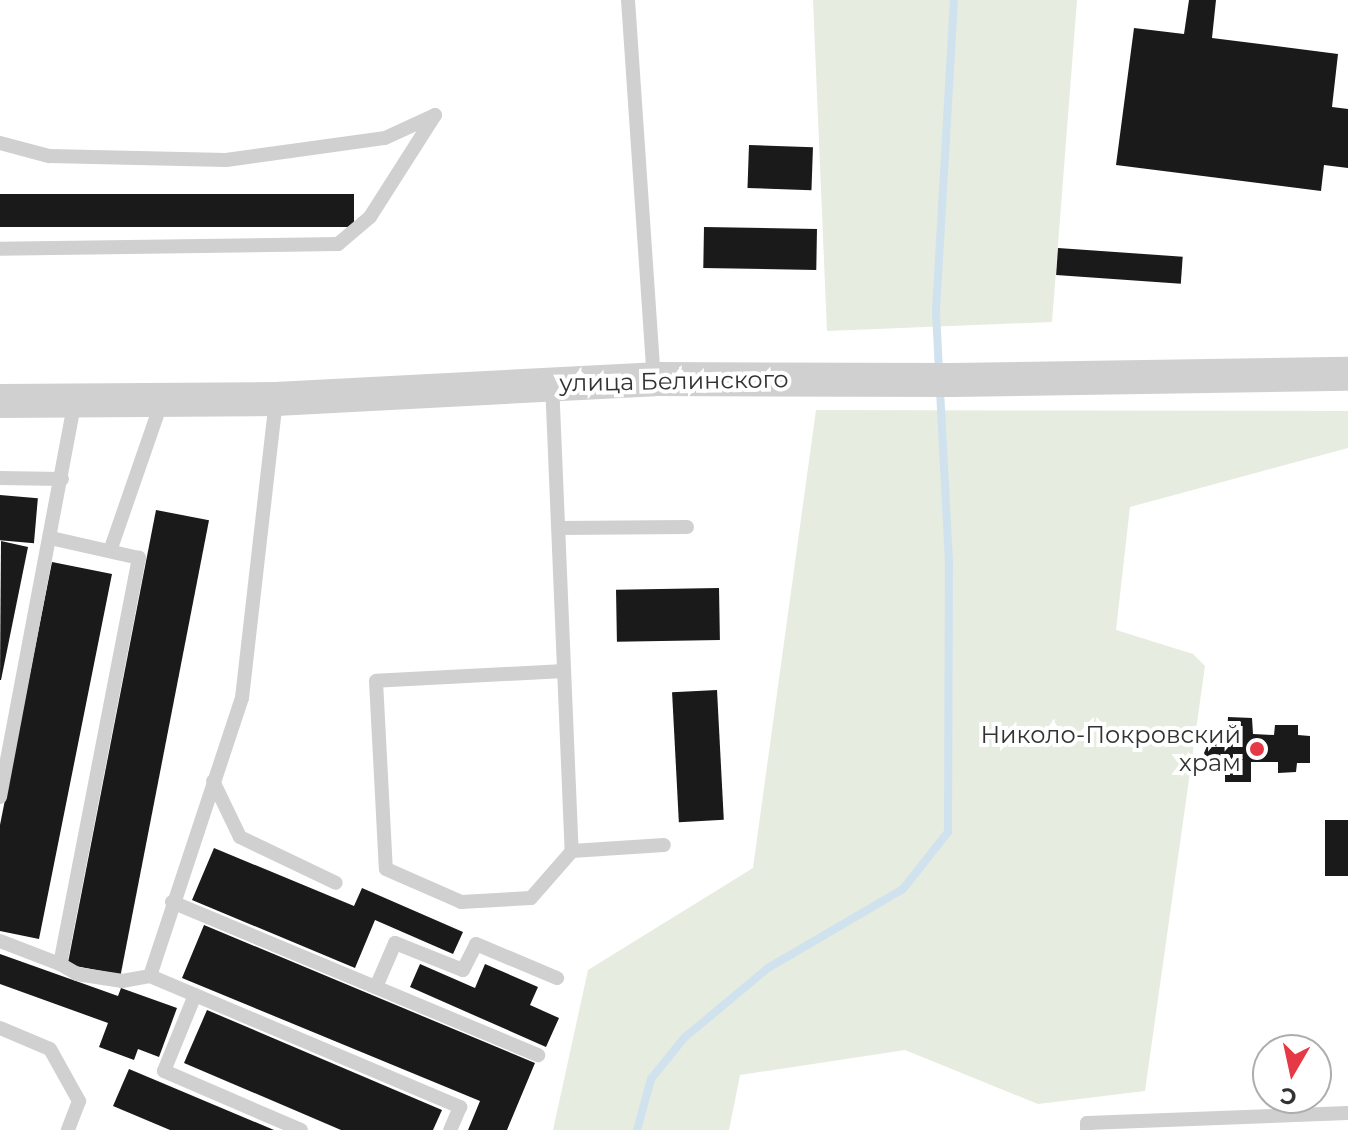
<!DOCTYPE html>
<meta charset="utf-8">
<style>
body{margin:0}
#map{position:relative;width:1348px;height:1130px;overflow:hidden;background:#fff;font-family:Montserrat,sans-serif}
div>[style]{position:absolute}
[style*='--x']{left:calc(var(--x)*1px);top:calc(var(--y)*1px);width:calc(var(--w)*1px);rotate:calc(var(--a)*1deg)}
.green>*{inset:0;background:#e6ecdf}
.stream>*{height:8px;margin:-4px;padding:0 4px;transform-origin:4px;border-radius:4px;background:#cfe2ee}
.building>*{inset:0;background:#1a1a1a;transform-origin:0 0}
.service>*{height:14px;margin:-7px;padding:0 7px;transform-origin:7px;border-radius:7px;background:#d0d0d0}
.tertiary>*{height:34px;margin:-17px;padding:0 17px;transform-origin:17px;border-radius:17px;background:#d0d0d0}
.dots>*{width:22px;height:22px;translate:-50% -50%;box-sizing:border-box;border:4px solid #fff;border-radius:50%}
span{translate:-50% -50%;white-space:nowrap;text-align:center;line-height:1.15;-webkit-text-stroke:8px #fff;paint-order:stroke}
.street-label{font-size:24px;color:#333}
.poi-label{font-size:24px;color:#333}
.right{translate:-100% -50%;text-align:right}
.north{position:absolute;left:1252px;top:1034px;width:80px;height:80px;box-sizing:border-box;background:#fff;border:2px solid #adadad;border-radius:50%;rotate:189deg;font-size:22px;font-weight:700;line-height:32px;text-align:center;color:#333}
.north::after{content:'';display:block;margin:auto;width:28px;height:36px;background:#e63946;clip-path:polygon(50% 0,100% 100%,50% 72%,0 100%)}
</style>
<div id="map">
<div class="green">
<i style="clip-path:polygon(813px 0,1077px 0,1052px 322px,827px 331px)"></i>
<i style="clip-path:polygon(816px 410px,1348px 411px,1348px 448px,1130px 507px,1116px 630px,1193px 654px,1205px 666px,1145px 1091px,1038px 1104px,905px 1050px,740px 1075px,729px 1130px,553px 1130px,588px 970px,753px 868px)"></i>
</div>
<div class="stream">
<i style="--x:939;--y:371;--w:60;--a:-92.9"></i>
<i style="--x:936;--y:311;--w:312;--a:-86.7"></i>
<i style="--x:637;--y:1130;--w:53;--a:-74.6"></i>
<i style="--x:651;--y:1079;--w:53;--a:-51.2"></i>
<i style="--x:684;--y:1038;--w:109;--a:-39.8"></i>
<i style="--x:768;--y:968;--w:156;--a:-30.3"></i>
<i style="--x:903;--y:889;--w:73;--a:-51.7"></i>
<i style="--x:948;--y:832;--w:270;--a:-89.8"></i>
<i style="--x:949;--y:562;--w:174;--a:-93"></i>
</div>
<div class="building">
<i style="clip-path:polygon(1189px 0,1216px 0,1212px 38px,1338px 54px,1332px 107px,1348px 109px,1348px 168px,1324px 165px,1321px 191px,1116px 165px,1134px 28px,1184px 34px)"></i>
<i style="left:749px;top:145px;width:64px;height:43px;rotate:2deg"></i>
<i style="left:354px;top:194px;width:33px;height:354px;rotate:90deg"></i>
<i style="left:704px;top:227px;width:113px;height:41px;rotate:1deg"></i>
<i style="left:1058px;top:248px;width:125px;height:27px;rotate:4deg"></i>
<i style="left:0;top:495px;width:38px;height:45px;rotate:5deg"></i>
<i style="left:156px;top:510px;width:54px;height:463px;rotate:11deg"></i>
<i style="clip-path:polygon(1px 541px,28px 547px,1px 680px,0 680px)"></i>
<i style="clip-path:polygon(52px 562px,112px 574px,39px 939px,0 931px,0 825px)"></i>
<i style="left:719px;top:588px;width:52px;height:103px;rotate:89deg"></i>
<i style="left:717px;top:690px;width:130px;height:45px;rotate:87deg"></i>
<i style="clip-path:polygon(1228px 717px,1252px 718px,1253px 734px,1274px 735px,1275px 725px,1298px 725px,1298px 735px,1310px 736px,1310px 763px,1297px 763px,1296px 772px,1278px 773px,1278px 762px,1251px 762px,1251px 782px,1225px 782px,1225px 765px,1207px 760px,1204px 753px,1211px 737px,1227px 736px)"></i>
<i style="left:1325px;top:820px;width:23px;height:56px"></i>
<i style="clip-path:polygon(214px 848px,354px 906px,362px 888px,463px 932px,453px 954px,375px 920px,355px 968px,192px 900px)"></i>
<i style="clip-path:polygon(204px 925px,535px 1063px,507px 1130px,468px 1130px,480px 1101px,182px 978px)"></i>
<i style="clip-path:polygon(0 954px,118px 996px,121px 988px,177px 1008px,159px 1057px,138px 1049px,134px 1060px,99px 1047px,108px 1023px,0 984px)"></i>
<i style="clip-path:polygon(420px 964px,475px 988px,485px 964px,538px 987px,530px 1005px,559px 1018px,546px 1047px,410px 987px)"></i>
<i style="clip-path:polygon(207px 1010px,442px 1110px,433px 1130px,341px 1130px,184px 1063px)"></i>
<i style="clip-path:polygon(129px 1069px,274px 1130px,170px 1130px,113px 1106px)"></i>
</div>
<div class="service">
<i style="--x:628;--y:0;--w:379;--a:86.1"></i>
<i style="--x:0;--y:143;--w:51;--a:14.9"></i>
<i style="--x:49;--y:156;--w:177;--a:1.3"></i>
<i style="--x:226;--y:160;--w:161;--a:-7.9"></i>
<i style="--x:385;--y:138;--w:55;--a:-24.7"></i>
<i style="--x:435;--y:115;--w:121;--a:122.5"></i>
<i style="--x:370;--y:217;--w:42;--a:139.8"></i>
<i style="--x:338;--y:244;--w:338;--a:179.2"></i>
<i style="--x:552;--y:382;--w:469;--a:87.6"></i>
<i style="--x:0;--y:478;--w:62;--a:0.9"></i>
<i style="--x:559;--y:528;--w:128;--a:-0.4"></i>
<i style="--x:110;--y:551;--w:159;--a:-70.9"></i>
<i style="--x:564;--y:671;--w:188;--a:177"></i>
<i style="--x:376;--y:681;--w:188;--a:87"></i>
<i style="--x:386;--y:869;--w:82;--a:23.7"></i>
<i style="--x:461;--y:902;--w:70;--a:-3.3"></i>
<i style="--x:531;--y:898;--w:62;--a:-48.9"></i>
<i style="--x:572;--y:851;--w:92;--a:-3.7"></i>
<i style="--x:213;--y:781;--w:62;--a:64.3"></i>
<i style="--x:240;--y:837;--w:106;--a:25.6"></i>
<i style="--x:0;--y:797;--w:404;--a:-79.3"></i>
<i style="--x:172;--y:902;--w:397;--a:22.7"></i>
<i style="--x:0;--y:941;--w:64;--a:21"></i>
<i style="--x:60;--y:964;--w:414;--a:-79"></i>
<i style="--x:139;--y:558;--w:90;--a:-167.2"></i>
<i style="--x:60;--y:964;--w:20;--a:30"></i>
<i style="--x:77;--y:974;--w:46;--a:8.8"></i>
<i style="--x:122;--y:981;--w:28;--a:-10"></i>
<i style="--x:150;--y:976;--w:293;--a:-71.7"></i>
<i style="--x:242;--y:698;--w:300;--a:-83.5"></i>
<i style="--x:150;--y:976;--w:337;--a:22.9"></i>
<i style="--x:460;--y:1107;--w:25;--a:113"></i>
<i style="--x:376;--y:987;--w:48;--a:-66.6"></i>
<i style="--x:395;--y:943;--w:73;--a:21.7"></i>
<i style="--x:463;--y:970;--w:29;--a:-63"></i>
<i style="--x:476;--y:944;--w:88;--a:22.8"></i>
<i style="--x:195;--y:995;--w:82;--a:112.2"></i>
<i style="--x:164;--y:1071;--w:149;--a:23.3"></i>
<i style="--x:0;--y:1028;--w:54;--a:22.8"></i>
<i style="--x:50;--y:1049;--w:60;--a:60.9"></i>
<i style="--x:79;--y:1101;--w:31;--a:111"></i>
<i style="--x:1087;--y:1130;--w:7;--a:-90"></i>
<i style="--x:1087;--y:1123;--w:261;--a:-2.2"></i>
</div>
<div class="tertiary">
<i style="--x:0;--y:401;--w:276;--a:-0.4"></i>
<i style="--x:276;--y:399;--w:379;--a:-3"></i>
<i style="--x:654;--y:379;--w:298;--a:0.2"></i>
<i style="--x:952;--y:380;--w:396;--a:-0.9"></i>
</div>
<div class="dots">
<i style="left:1257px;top:749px;background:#e63946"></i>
</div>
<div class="street-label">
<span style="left:674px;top:381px;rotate:-1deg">улица Белинского</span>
</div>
<div class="poi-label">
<span class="right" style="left:1241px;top:749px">Николо-Покровский<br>храм</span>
</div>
<div class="north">С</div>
</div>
